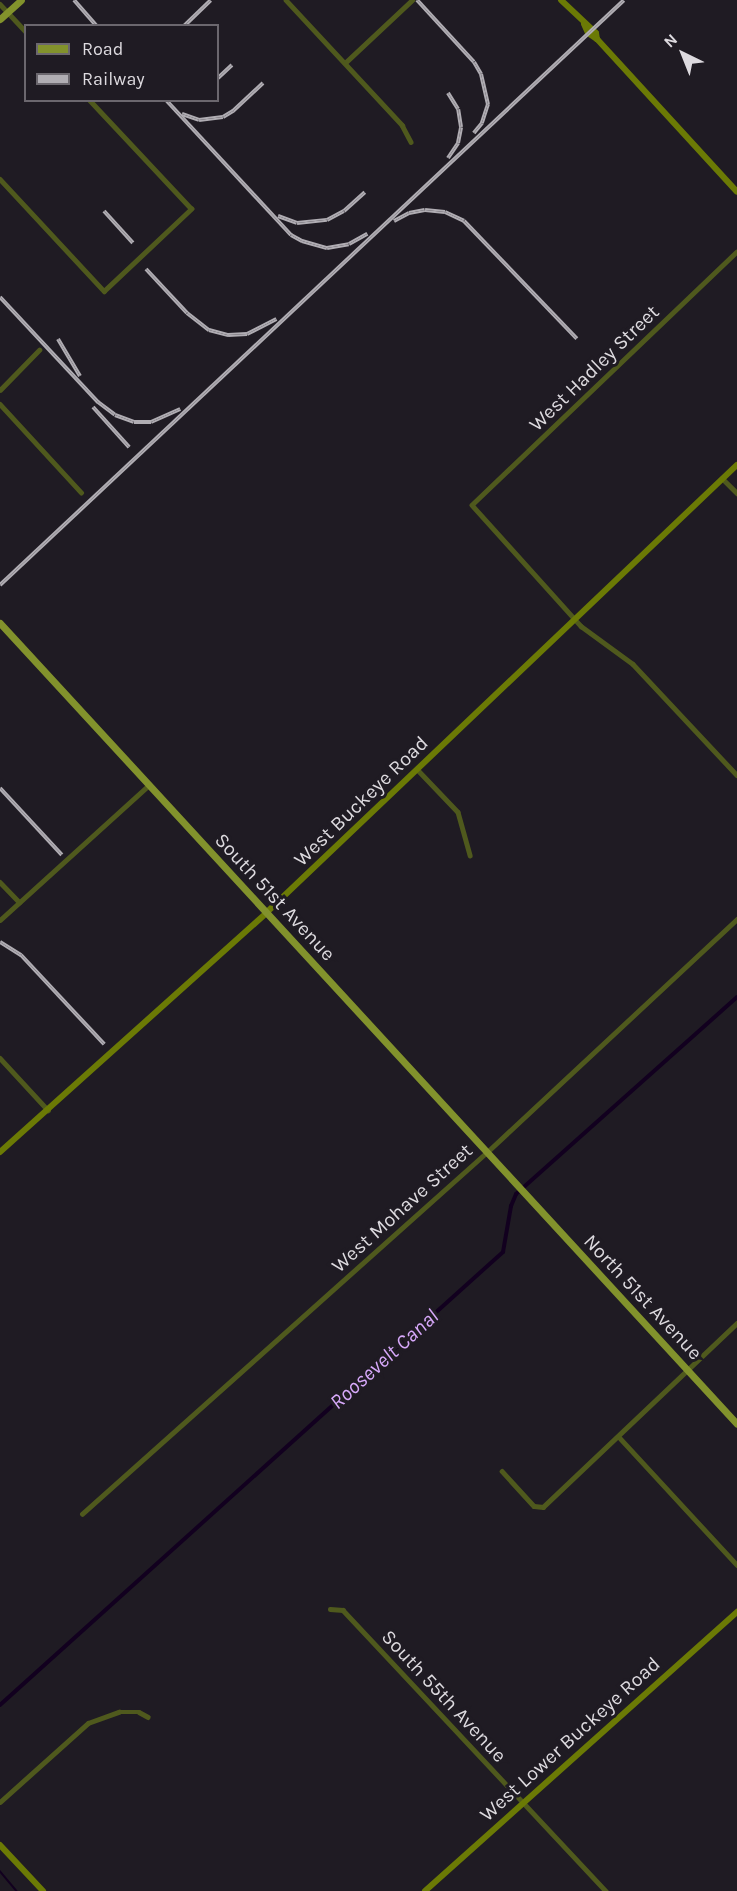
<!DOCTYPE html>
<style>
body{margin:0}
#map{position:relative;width:737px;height:1891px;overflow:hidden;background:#1f1b23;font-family:Karla,sans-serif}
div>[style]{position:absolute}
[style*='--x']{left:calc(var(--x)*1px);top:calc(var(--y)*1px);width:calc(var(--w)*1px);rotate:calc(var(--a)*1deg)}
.stream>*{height:1.5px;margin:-0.75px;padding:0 0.75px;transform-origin:0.75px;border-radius:0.75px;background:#12001f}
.canal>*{height:4px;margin:-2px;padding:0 2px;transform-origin:2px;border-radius:2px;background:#12001f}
.minor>*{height:4.5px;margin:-2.25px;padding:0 2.25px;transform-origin:2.25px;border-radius:2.25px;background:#4f591d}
.tertiary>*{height:5px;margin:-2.5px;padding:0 2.5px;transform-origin:2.5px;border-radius:2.5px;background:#4f591d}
.secondary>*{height:6px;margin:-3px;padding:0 3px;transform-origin:3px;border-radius:3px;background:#6b7a05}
.primary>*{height:7px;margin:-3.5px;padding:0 3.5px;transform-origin:3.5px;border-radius:3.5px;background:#82922c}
.rail>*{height:4px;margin-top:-2px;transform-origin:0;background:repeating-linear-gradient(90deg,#1f1b23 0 4.5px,#b0adb3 0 9px);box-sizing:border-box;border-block:2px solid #b0adb3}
span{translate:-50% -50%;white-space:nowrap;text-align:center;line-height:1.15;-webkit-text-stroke:6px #1f1b23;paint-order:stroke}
.street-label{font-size:20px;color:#dddadf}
.water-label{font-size:21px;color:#d7a8fa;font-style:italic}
.legend{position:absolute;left:24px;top:24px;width:195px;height:78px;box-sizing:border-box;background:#1f1b23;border:2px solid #6b676e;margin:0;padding:8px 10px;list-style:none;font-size:18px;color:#dddadf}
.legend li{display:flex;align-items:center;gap:12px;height:30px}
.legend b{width:30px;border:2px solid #6b676e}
.north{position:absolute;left:653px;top:24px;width:60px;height:60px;-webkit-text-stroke:4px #1f1b23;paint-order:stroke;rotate:317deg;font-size:16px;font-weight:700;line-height:24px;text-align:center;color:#dddadf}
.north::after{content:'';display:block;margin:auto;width:21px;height:27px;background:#dddadf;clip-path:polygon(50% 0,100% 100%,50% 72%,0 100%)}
</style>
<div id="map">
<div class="stream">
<i style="--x:0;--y:1871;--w:26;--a:50"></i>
</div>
<div class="canal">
<i style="--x:0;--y:1705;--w:677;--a:-42.01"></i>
<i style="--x:503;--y:1252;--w:47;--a:-80.1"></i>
<i style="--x:511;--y:1206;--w:13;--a:-67"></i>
<i style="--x:516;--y:1194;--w:296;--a:-41.7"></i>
</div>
<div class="minor">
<i style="--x:286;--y:0;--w:171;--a:47.1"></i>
<i style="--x:402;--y:125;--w:19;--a:62"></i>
<i style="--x:0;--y:4;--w:38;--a:47"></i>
<i style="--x:345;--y:63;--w:92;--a:-43.2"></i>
<i style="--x:0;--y:179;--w:153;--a:47.1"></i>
<i style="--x:104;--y:291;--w:120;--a:-43.3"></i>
<i style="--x:191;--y:209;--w:149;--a:-133.1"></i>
<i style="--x:737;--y:252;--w:366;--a:136.3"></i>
<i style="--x:472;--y:505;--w:163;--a:48"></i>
<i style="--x:581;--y:626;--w:64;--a:36.2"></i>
<i style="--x:633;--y:664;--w:152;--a:46.9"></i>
<i style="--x:0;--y:390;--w:56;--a:-45.7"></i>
<i style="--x:0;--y:404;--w:120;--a:47.4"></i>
<i style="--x:723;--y:479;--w:20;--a:45"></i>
<i style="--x:417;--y:769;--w:59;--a:46.4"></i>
<i style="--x:458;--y:812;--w:45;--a:74.4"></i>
<i style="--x:0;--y:882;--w:28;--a:46"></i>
<i style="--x:0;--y:920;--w:201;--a:-42.2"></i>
<i style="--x:0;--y:1058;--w:71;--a:47.3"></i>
<i style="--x:619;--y:1437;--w:174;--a:47.3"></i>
<i style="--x:502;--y:1471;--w:47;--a:47.6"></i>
<i style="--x:534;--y:1506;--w:9;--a:6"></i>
<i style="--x:543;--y:1507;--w:267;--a:-43.5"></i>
<i style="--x:82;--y:1514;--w:543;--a:-41.79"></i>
<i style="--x:330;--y:1609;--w:13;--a:4"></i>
<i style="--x:343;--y:1610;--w:385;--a:46.9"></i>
<i style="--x:0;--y:1802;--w:118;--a:-41.9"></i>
<i style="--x:88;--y:1723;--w:33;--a:-20"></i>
<i style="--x:119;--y:1712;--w:20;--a:0"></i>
<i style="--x:139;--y:1712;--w:10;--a:29"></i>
</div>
<div class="tertiary">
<i style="--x:487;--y:1152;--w:342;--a:-43"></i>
</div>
<div class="secondary">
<i style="--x:561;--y:0;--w:48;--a:43.3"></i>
<i style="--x:596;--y:33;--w:6;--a:81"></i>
<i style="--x:597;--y:39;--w:207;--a:47.5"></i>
<i style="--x:584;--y:24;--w:10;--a:66"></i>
<i style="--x:588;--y:33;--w:11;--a:34"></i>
<i style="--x:0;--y:1152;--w:358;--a:-41.9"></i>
<i style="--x:266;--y:913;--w:650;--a:-43.57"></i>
<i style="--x:0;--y:1845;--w:63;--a:46.9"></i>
<i style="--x:425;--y:1891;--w:419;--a:-41.8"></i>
</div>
<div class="primary">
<i style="--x:0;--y:19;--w:28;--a:-42"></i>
<i style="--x:0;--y:623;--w:1088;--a:47.38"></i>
</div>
<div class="rail">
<i style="--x:74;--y:0;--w:35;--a:49"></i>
<i style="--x:417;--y:0;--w:84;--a:47.4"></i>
<i style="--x:474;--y:62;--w:14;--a:60"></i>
<i style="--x:481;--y:74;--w:31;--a:77"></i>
<i style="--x:488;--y:104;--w:20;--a:108"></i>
<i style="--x:482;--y:123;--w:13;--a:129"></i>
<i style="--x:184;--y:26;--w:37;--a:-44"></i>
<i style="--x:218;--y:78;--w:19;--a:-43"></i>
<i style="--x:166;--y:100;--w:184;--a:47.2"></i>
<i style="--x:291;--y:235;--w:13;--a:29"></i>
<i style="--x:302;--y:241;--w:26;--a:16"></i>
<i style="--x:327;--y:248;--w:22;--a:-10"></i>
<i style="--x:349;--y:244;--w:21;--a:-29"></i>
<i style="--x:182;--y:114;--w:18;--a:19"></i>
<i style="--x:199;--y:120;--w:24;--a:-7"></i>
<i style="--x:223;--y:117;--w:12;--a:-31"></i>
<i style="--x:233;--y:111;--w:41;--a:-43"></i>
<i style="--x:448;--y:158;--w:18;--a:-56"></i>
<i style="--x:458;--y:143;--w:16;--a:-79"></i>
<i style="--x:461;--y:127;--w:18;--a:-99"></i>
<i style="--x:458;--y:109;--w:19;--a:-122"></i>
<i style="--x:104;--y:211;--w:43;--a:47.8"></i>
<i style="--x:278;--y:216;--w:20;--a:20"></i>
<i style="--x:297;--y:223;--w:30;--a:-6"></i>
<i style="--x:327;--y:220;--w:19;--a:-28"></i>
<i style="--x:344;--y:211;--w:28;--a:-42"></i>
<i style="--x:394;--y:221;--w:17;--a:-28"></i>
<i style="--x:409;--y:213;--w:16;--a:-11"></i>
<i style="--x:425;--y:210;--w:20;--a:6"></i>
<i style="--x:445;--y:212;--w:21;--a:25"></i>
<i style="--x:464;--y:221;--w:163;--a:46.2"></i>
<i style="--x:146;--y:269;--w:60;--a:47"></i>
<i style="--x:187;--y:313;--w:28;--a:38"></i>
<i style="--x:209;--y:330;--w:20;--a:15"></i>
<i style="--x:228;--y:335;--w:19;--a:-3"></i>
<i style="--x:247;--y:334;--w:33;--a:-27"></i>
<i style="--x:0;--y:297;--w:144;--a:47"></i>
<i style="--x:98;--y:402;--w:21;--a:37"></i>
<i style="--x:115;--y:415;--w:20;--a:20"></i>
<i style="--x:134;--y:422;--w:17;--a:0"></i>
<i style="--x:151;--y:422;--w:32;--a:-24"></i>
<i style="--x:58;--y:339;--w:43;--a:59.3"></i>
<i style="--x:93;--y:407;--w:54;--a:48"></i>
<i style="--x:0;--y:585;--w:855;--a:-43.15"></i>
<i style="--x:0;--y:788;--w:91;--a:47.2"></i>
<i style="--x:0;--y:942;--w:25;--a:32"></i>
<i style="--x:21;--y:955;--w:122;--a:47"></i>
</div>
<div class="street-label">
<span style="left:594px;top:368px;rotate:-44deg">West Hadley Street</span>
<span style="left:361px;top:801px;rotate:-44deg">West Buckeye Road</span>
<span style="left:275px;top:897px;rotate:47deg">South 51st Avenue</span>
<span style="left:402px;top:1208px;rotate:-42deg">West Mohave Street</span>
<span style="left:643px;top:1297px;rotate:47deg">North 51st Avenue</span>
<span style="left:444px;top:1696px;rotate:47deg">South 55th Avenue</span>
<span style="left:570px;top:1739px;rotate:-42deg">West Lower Buckeye Road</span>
</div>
<div class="water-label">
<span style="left:384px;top:1359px;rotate:-42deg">Roosevelt Canal</span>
</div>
<ul class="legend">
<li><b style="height:8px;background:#82922c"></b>Road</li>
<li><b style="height:8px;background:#b0adb3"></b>Railway</li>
</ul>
<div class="north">N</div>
</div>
